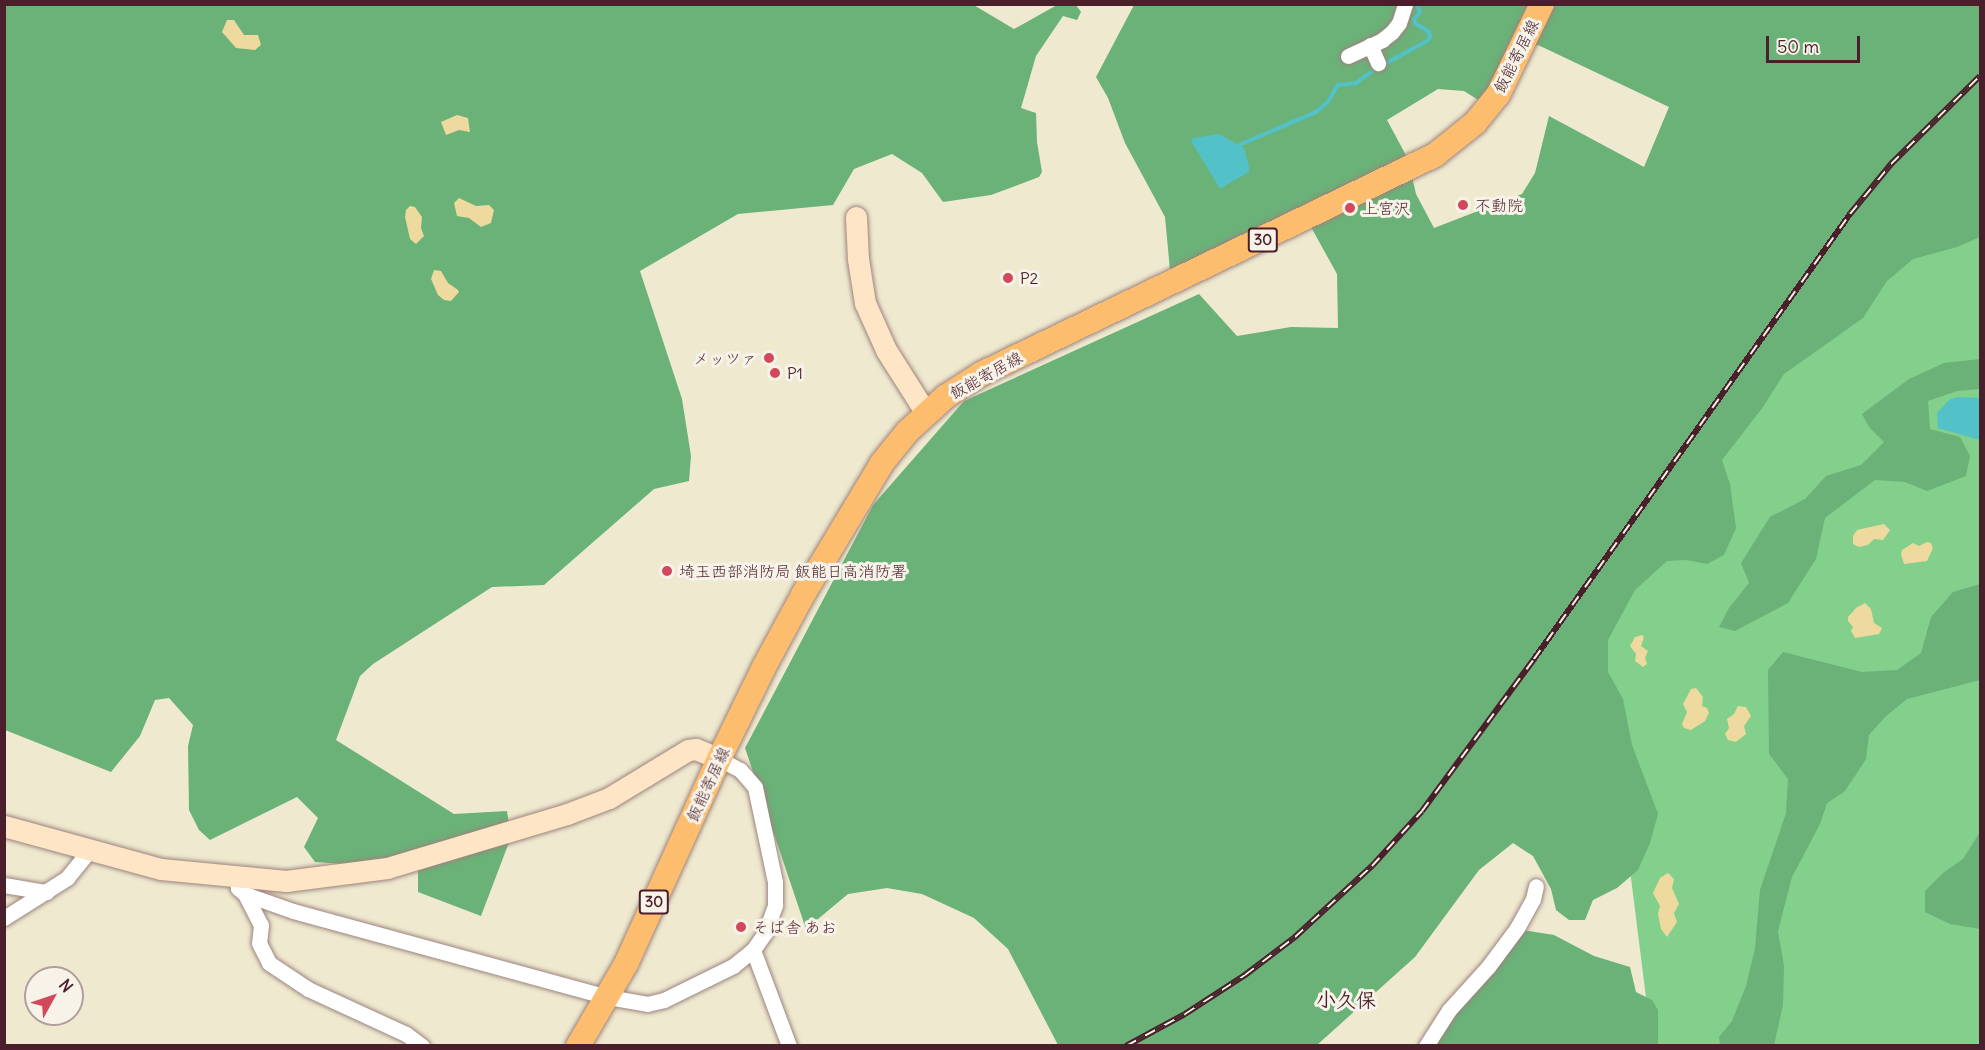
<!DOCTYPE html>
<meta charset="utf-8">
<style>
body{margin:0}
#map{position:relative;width:1985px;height:1050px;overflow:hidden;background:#efe9d0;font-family:Delius,"Klee One",sans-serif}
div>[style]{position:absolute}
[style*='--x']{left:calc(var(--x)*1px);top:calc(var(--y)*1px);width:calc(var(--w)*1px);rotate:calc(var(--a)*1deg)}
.green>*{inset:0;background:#83cf8c}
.forest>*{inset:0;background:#6ab278}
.sand>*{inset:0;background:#eeda9e}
.water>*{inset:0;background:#53c1c8}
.stream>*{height:4px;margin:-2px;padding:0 2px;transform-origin:2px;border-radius:2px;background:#53c1c8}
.roads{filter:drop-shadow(0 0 2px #9c847e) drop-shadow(0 0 2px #9c847e)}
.street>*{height:15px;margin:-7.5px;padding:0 7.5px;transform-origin:7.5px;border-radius:7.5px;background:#fff}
.secondary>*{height:21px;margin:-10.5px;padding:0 10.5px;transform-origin:10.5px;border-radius:10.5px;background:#fee5c5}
.primary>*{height:24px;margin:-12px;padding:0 12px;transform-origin:12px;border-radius:12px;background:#fcbd6f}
.rail>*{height:6px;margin-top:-3px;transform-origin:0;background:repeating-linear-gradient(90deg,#f7f3e8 0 11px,#4a1f2b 0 22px);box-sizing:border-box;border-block:2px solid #4a1f2b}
.dots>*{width:16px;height:16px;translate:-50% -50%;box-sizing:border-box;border:3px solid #f7f3e8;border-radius:50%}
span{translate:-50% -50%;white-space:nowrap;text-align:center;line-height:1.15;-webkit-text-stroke:6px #f7f3e8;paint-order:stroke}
.shield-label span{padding:2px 4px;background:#f7f3e8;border:2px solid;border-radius:4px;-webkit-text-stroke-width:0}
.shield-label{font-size:15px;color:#4a1f2b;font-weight:700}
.street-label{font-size:16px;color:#4a1f2b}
.poi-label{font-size:16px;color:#4a1f2b}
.left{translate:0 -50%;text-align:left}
.right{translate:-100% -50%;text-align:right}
.quarter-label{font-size:20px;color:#4a1f2b;font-weight:700}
.frame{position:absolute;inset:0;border:6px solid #4a1f2b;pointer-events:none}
.north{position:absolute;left:24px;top:966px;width:60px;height:60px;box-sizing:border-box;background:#f7f3e8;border:2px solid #b29e9c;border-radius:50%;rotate:50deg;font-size:16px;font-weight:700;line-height:24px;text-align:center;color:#4a1f2b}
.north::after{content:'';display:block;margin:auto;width:21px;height:27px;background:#d1495b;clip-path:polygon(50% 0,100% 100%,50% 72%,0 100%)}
.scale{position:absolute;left:1766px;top:36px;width:94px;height:27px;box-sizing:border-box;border:3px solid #4a1f2b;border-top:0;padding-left:8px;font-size:18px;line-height:21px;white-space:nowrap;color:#4a1f2b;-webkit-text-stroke:4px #f7f3e8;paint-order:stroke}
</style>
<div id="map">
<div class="green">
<i style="clip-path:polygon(1980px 190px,1980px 1045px,1652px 1045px,1599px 624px,1881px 225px)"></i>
</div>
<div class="forest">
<i style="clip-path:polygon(972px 4px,1014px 29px,1057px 5px,1076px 5px,1081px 12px,1077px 20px,1063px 16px,1036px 56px,1021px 108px,1036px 113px,1037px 142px,1042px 172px,1039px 177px,991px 195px,943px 202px,922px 173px,892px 154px,854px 169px,833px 205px,738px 214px,640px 271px,682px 399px,691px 456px,689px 481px,654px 489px,544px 585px,492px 587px,373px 664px,360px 676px,336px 740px,454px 814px,507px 811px,511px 837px,481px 916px,418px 892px,418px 869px,315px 862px,304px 847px,318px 818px,297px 797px,210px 840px,199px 830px,189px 810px,188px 746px,193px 725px,169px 698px,155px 700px,140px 736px,111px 772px,5px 730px,4px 5px)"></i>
<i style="clip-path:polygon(evenodd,1134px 5px,1980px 5px,1980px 237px,1957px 247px,1913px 259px,1887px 281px,1863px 318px,1784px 374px,1763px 407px,1722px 460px,1730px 484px,1736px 528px,1724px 555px,1707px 564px,1686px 560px,1667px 561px,1635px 590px,1608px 640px,1608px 672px,1623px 699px,1632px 745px,1658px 814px,1650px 843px,1638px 870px,1617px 888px,1593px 900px,1585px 920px,1569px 920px,1556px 910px,1551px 889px,1533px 856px,1513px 843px,1479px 870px,1415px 957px,1317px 1045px,1058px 1045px,1008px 949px,974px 918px,922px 894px,887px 888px,848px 894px,806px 929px,745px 748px,873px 505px,964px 401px,1199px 294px,1237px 336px,1291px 327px,1338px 328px,1337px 274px,1301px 209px,1170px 270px,1165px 217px,1125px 143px,1108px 98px,1096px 77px,1134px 5px,1538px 45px,1669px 107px,1644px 167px,1549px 116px,1535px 173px,1522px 194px,1434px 228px,1416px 194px,1408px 159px,1387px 120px,1438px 89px,1464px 91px,1483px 103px,1509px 53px,1538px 45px)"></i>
<i style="clip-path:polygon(1980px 359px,1980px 389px,1957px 391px,1928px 401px,1930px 429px,1960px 437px,1970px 456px,1966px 476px,1927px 491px,1905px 482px,1875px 480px,1825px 518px,1816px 559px,1788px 603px,1735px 631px,1719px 627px,1729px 608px,1749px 583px,1741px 563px,1770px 517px,1805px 499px,1826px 476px,1861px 465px,1884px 442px,1869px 427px,1862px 414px,1909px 379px,1944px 363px)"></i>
<i style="clip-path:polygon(1980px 584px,1980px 680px,1907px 699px,1885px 717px,1869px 735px,1866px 759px,1855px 776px,1844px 792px,1827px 803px,1820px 824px,1792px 877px,1778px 931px,1784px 966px,1783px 1005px,1774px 1045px,1720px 1045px,1719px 1037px,1732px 1021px,1746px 986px,1755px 948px,1760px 890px,1786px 813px,1788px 779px,1769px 754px,1768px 670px,1783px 652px,1862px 672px,1897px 670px,1921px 653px,1931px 617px,1953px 592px)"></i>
<i style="clip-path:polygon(1980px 832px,1980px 929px,1950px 924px,1925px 912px,1925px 891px,1943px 873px,1963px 859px)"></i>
<i style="clip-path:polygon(1510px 928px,1554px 935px,1594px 956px,1630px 967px,1636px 992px,1652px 1000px,1658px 1010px,1658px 1045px,1434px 1046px)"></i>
</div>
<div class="sand">
<i style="clip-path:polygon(227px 20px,234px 20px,244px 35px,258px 35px,261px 45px,255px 50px,236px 48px,222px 32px)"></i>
<i style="clip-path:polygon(457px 115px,468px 118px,470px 132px,459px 130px,446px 135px,441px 122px)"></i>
<i style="clip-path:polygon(459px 198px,476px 206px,489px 205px,494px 210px,491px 223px,481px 227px,469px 218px,457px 216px,454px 203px)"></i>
<i style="clip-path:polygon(410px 206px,415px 207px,422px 217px,421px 228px,424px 236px,416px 244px,410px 239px,405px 217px,406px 210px)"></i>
<i style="clip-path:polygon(434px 270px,441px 271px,448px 283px,458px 290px,459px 292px,451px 301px,444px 300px,438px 295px,431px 279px)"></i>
<i style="clip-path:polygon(1884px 524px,1890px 530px,1883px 540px,1874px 539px,1868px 545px,1859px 547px,1853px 544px,1853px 536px,1857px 530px)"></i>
<i style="clip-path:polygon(1927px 542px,1931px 543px,1933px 548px,1927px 561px,1904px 564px,1901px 554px,1902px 550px,1913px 543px,1919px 546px)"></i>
<i style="clip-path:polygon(1865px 603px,1871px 609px,1874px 623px,1882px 628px,1879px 634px,1855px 638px,1851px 631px,1853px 627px,1848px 621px,1848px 617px,1856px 608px)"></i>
<i style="clip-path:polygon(1642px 635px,1644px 637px,1641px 646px,1648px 651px,1645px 658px,1647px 664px,1643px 667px,1635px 661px,1636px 654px,1630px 646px,1635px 637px)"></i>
<i style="clip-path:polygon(1696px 688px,1703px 697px,1702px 706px,1707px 708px,1709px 713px,1705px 721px,1691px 730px,1684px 728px,1682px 724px,1687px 712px,1683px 704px,1691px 689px)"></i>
<i style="clip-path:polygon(1738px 706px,1746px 707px,1751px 716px,1744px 726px,1746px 734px,1736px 742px,1728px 740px,1725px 734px,1729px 728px,1727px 719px,1734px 714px)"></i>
<i style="clip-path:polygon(1668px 873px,1674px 879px,1672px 888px,1679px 904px,1674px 913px,1677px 922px,1667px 937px,1661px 929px,1658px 914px,1660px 906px,1653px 893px,1660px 878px)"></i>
</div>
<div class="water">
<i style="clip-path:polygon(1219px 134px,1244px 148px,1250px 171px,1220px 189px,1191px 141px,1193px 138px)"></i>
<i style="clip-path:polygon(1959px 397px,1980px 398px,1980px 440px,1938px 428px,1937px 413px,1950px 399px)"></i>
</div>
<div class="stream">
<i style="--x:1239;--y:145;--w:84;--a:-23.2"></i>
<i style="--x:1316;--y:112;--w:16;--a:-40"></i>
<i style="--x:1328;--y:102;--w:20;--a:-60"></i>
<i style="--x:1338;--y:85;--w:18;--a:-6"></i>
<i style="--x:1356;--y:83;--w:26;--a:-36"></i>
<i style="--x:1377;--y:68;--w:57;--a:-28.4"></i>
<i style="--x:1427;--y:41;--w:5;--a:-53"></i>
<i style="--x:1430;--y:37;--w:5;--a:-101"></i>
<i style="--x:1429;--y:32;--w:17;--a:-147"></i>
<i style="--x:1415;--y:23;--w:4;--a:-104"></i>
<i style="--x:1414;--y:19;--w:9;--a:-49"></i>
<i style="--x:1420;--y:12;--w:9;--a:-111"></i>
</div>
<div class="roads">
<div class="street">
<i style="--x:1370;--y:45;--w:20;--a:66"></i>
<i style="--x:1348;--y:56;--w:38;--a:-25"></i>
<i style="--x:1382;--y:40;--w:13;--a:-39"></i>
<i style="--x:1392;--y:32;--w:11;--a:-52"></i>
<i style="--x:1399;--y:23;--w:20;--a:-72"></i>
<i style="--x:237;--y:879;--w:9;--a:84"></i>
<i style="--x:238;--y:888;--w:9;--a:41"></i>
<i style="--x:245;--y:894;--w:51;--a:19.5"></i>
<i style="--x:293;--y:911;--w:327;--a:15.3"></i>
<i style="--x:608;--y:997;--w:40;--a:10"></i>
<i style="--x:647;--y:1004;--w:17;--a:-13"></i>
<i style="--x:664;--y:1000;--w:77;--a:-26.2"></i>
<i style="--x:733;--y:966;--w:26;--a:-39"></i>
<i style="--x:753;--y:950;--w:21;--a:-55"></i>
<i style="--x:765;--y:933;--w:30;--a:-70"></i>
<i style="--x:775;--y:905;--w:23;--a:-90"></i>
<i style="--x:775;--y:882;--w:97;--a:-101.9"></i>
<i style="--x:755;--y:787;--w:23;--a:-131"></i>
<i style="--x:740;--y:770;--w:24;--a:-152"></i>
<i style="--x:4;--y:885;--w:43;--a:9.5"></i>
<i style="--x:245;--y:894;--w:35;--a:63"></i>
<i style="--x:261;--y:925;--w:18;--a:96"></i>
<i style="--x:259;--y:943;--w:22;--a:63"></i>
<i style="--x:269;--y:963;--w:47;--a:33.7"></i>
<i style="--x:308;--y:989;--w:108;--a:24.7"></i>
<i style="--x:406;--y:1034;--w:20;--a:37"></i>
<i style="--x:4;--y:918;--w:75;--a:-32.4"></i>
<i style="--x:67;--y:878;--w:35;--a:-51"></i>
<i style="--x:753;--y:950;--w:103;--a:69.4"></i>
<i style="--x:1426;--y:1046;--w:43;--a:-57.4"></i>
<i style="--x:1449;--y:1010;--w:58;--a:-47.8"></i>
<i style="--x:1488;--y:967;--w:49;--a:-53.4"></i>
<i style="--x:1517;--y:928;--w:33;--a:-61"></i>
<i style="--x:1533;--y:899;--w:13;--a:-77"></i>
</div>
<div class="secondary">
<i style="--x:856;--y:217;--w:42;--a:87.3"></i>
<i style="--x:858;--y:259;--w:45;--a:81"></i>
<i style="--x:865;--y:303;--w:51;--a:65.9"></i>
<i style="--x:886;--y:350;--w:75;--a:57.6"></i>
<i style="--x:4;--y:826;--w:163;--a:15.3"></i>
<i style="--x:161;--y:869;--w:126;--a:5.5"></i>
<i style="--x:286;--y:881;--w:102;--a:-7.3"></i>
<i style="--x:387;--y:868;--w:188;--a:-16.7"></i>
<i style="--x:567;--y:814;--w:45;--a:-20.9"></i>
<i style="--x:609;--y:798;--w:92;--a:-31.3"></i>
<i style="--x:688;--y:750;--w:8;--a:-7"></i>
<i style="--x:696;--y:749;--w:25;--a:23"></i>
</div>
<div class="primary">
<i style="--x:578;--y:1046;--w:95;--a:-59.7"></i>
<i style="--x:626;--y:964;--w:225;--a:-65.6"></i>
<i style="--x:719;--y:759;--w:102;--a:-63.9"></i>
<i style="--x:764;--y:667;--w:84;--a:-61.6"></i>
<i style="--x:804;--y:593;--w:152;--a:-59"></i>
<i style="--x:882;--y:463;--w:40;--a:-51"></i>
<i style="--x:907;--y:432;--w:52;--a:-42.6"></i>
<i style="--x:945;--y:397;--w:43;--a:-32.6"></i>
<i style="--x:981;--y:374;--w:504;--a:-25.75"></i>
<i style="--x:1435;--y:155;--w:51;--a:-38.7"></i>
<i style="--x:1475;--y:123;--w:36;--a:-51"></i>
<i style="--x:1498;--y:95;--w:101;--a:-64.2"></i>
</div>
</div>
<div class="rail">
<i style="--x:1126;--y:1046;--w:67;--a:-28.5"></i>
<i style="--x:1185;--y:1014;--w:72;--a:-33"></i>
<i style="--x:1245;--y:975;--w:63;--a:-37.2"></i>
<i style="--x:1295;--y:937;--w:105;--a:-42.7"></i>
<i style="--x:1372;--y:866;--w:74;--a:-47.7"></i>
<i style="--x:1422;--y:811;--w:189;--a:-53.6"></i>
<i style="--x:1534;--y:659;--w:546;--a:-54.62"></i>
<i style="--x:1850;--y:214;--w:65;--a:-50.6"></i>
<i style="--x:1891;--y:164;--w:125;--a:-44.7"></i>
</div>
<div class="dots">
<i style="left:1463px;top:205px;background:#d1495b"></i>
<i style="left:1350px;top:208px;background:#d1495b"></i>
<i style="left:1008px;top:278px;background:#d1495b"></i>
<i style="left:769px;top:358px;background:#d1495b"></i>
<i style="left:775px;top:373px;background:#d1495b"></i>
<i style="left:667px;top:571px;background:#d1495b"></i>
<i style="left:741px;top:927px;background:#d1495b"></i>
</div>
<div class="shield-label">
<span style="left:1263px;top:240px">30</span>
<span style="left:654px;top:902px">30</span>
</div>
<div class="street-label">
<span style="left:1516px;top:56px;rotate:-63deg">飯能寄居線</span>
<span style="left:986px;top:375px;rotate:-29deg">飯能寄居線</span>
<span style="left:708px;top:784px;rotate:-65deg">飯能寄居線</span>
</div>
<div class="poi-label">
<span class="left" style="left:1475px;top:205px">不動院</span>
<span class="left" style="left:1362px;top:208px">上宮沢</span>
<span class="left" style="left:1020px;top:278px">P2</span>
<span class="right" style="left:757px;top:358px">メッツァ</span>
<span class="left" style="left:787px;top:373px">P1</span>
<span class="left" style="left:679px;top:571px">埼玉西部消防局 飯能日高消防署</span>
<span class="left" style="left:753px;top:927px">そば舎 あお</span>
</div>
<div class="quarter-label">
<span style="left:1346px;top:999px">小久保</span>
</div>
<div class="frame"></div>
<div class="north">N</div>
<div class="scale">50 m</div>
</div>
